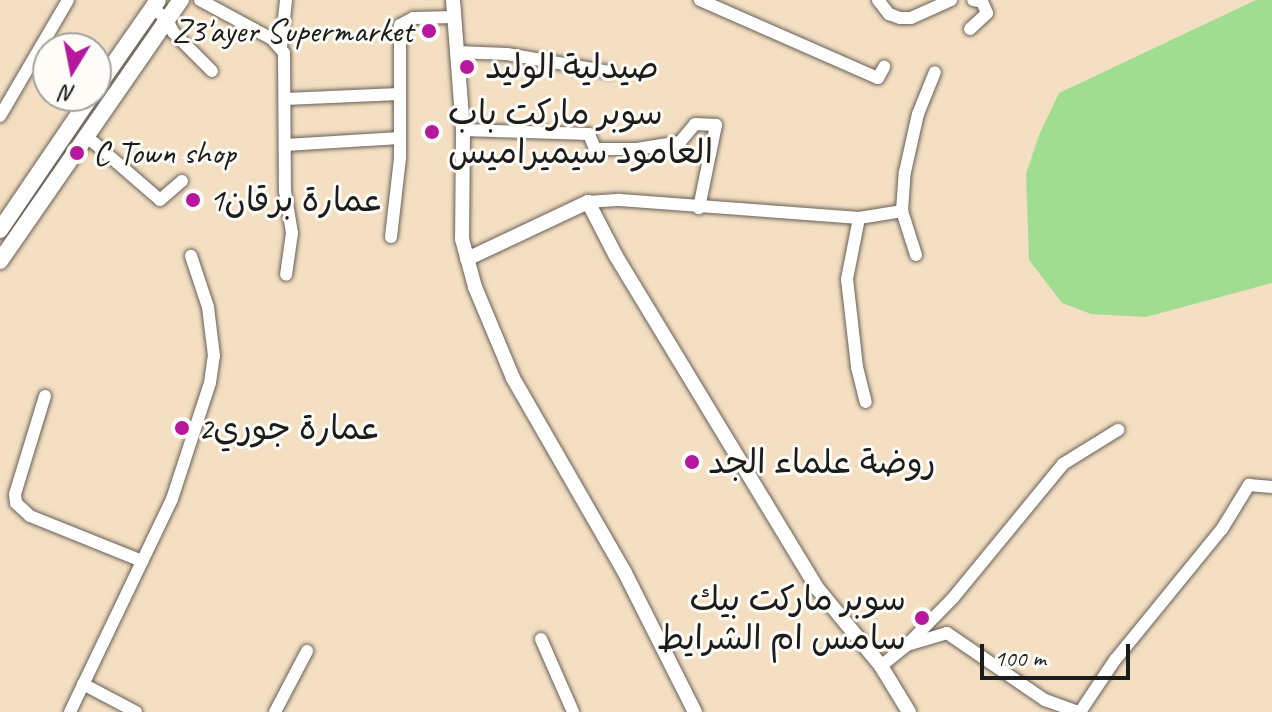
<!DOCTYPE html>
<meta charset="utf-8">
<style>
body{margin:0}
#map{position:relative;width:1272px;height:712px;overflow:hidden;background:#f4dfc3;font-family:Caveat,"Playpen Sans Arabic",sans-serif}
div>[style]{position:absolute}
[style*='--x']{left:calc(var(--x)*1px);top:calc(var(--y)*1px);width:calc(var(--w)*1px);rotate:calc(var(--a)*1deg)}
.green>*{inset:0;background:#a1dd91}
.roads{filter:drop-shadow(0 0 2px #686056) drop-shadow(0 0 2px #686056)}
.minor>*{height:12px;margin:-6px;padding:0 6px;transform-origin:6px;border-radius:6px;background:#fff}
.tertiary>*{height:14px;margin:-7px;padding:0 7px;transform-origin:7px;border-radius:7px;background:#fff}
.secondary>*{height:16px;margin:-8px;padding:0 8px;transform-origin:8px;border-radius:8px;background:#fff}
.dots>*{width:22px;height:22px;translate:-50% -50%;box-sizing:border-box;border:4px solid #fdfcf7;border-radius:50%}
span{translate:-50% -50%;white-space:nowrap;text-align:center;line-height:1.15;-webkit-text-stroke:6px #fdfcf7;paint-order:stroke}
.poi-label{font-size:34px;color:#1c1c1c}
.right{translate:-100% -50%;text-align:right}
.left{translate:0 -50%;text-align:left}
.north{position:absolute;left:32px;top:32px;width:80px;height:80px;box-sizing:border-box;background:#fdfcf7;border:2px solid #a3a29f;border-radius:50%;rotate:190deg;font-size:22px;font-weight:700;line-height:32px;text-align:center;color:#1c1c1c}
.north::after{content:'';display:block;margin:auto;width:28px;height:36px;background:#b5179e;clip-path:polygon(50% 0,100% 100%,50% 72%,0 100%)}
.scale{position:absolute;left:980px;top:644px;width:150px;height:36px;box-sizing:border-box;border:4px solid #1c1c1c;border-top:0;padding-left:10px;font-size:24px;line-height:28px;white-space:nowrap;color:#1c1c1c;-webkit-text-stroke:6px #fdfcf7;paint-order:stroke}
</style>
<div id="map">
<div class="green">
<i style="clip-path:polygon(1256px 0,1272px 0,1272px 283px,1146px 317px,1091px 314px,1062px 303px,1029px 260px,1026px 174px,1039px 135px,1059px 93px)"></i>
</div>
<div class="roads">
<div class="minor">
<i style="--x:200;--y:0;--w:82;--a:28.4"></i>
<i style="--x:272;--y:39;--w:18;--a:49"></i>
<i style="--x:284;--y:53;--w:138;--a:89.6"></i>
<i style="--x:285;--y:191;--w:43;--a:80.5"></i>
<i style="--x:292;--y:233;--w:42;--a:98.1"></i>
<i style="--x:700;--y:0;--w:194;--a:23.7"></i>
<i style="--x:878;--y:78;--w:13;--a:-61"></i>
<i style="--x:878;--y:0;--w:18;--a:52"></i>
<i style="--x:889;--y:14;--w:12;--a:20"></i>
<i style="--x:900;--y:18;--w:11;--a:0"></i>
<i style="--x:911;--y:18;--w:44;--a:-24.2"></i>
<i style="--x:152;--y:8;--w:19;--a:36"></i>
<i style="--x:167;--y:19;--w:14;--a:65"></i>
<i style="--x:173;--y:32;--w:55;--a:45"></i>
<i style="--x:970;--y:29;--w:23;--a:-43"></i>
<i style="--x:987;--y:13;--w:12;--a:-114"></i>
<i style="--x:982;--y:2;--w:9;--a:-167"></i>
<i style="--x:281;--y:47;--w:47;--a:-83.9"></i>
<i style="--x:456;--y:52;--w:51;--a:2.2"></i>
<i style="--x:507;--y:54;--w:105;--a:9.9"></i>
<i style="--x:285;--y:99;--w:114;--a:-2.5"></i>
<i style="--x:0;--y:116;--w:134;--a:-59.6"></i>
<i style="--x:463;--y:130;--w:126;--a:1.8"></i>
<i style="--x:589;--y:134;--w:16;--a:68"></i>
<i style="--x:595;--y:149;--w:42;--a:0"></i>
<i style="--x:637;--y:149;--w:44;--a:-9.2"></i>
<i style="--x:680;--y:142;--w:23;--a:-50"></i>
<i style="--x:695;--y:124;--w:21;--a:3"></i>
<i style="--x:716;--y:125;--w:85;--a:101.6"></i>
<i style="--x:85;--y:135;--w:99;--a:40.9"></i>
<i style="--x:160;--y:200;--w:29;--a:-41"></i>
<i style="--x:285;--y:145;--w:115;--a:-3.5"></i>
<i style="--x:588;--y:202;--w:32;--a:-4"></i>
<i style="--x:620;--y:200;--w:240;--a:4.3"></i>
<i style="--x:859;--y:218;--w:62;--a:101.1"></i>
<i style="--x:847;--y:279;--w:89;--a:83.5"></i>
<i style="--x:857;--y:367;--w:36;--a:76"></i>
<i style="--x:859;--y:218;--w:44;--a:-9.2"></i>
<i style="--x:391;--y:237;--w:80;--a:-83.5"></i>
<i style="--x:400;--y:158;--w:133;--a:-90"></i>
<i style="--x:400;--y:25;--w:15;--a:-28"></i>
<i style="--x:413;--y:18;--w:41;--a:-1.4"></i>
<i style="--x:916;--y:255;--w:46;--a:-107.7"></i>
<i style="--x:902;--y:211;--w:39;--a:-86"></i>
<i style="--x:905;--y:172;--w:59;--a:-77.4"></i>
<i style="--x:918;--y:114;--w:45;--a:-68"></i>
<i style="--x:45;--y:396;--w:102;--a:107"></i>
<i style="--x:15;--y:494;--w:9;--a:84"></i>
<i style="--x:16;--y:503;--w:19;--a:43"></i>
<i style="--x:30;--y:516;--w:121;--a:21.9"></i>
<i style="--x:541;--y:639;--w:80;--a:66.3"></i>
<i style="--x:907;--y:645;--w:66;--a:-45.6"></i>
<i style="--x:953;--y:598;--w:173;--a:-50.6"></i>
<i style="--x:1063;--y:464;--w:65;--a:-31.7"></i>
<i style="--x:881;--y:666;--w:33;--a:-39"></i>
<i style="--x:907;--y:645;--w:42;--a:-16.7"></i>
<i style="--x:947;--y:633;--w:119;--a:34.4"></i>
<i style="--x:1045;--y:700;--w:35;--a:20"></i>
<i style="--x:83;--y:684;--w:60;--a:27.8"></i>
<i style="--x:70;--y:712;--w:236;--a:-64.4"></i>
<i style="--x:172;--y:499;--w:122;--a:-71.9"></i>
<i style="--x:210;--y:383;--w:27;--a:-82"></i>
<i style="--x:214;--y:356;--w:49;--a:-97"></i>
<i style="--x:208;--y:307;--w:54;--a:-108.4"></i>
<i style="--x:275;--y:712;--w:69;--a:-62.3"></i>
<i style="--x:1080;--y:712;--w:63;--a:-56.1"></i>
<i style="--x:1115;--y:660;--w:169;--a:-50.8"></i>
<i style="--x:1222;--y:529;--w:52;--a:-58.5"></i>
<i style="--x:1249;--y:485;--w:23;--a:5"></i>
</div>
<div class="tertiary">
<i style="--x:453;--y:0;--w:130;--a:85.6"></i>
<i style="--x:463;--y:130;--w:109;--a:90.5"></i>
<i style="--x:462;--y:239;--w:50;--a:74.8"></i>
<i style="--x:475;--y:287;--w:99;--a:67.3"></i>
<i style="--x:513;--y:378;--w:223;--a:60.1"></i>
<i style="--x:624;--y:571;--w:158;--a:63.3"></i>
<i style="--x:467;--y:259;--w:134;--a:-25.2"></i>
<i style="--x:588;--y:202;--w:61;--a:62.6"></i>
<i style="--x:616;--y:256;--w:388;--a:58.8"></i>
<i style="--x:817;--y:588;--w:101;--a:50.6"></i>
<i style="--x:881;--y:666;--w:54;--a:58.7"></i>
</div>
<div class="secondary">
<i style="--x:96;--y:89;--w:108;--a:-55.1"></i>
<i style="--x:0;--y:230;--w:162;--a:-55.8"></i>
<i style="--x:0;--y:261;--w:318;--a:-55.3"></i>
</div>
</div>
<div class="dots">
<i style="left:429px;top:31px;background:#b5179e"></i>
<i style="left:467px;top:67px;background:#b5179e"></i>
<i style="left:432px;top:132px;background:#b5179e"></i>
<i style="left:77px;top:153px;background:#b5179e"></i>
<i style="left:193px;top:200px;background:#b5179e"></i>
<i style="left:182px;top:428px;background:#b5179e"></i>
<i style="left:692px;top:462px;background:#b5179e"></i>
<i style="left:922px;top:618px;background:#b5179e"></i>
</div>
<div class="poi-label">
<span class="right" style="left:413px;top:31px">Z3'ayer Supermarket</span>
<span class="left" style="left:485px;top:67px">صيدلية الوليد</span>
<span class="left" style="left:448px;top:132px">سوبر ماركت باب<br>العامود سيميراميس</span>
<span class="left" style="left:93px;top:153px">C Town shop</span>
<span class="left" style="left:209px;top:200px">1عمارة برقان</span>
<span class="left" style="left:198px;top:428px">عمارة جوري2</span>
<span class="left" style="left:708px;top:462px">روضة علماء الجد</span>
<span class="right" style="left:906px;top:618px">سوبر ماركت بيك<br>سامس ام الشرايط</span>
</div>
<div class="north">N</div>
<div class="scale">100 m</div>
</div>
